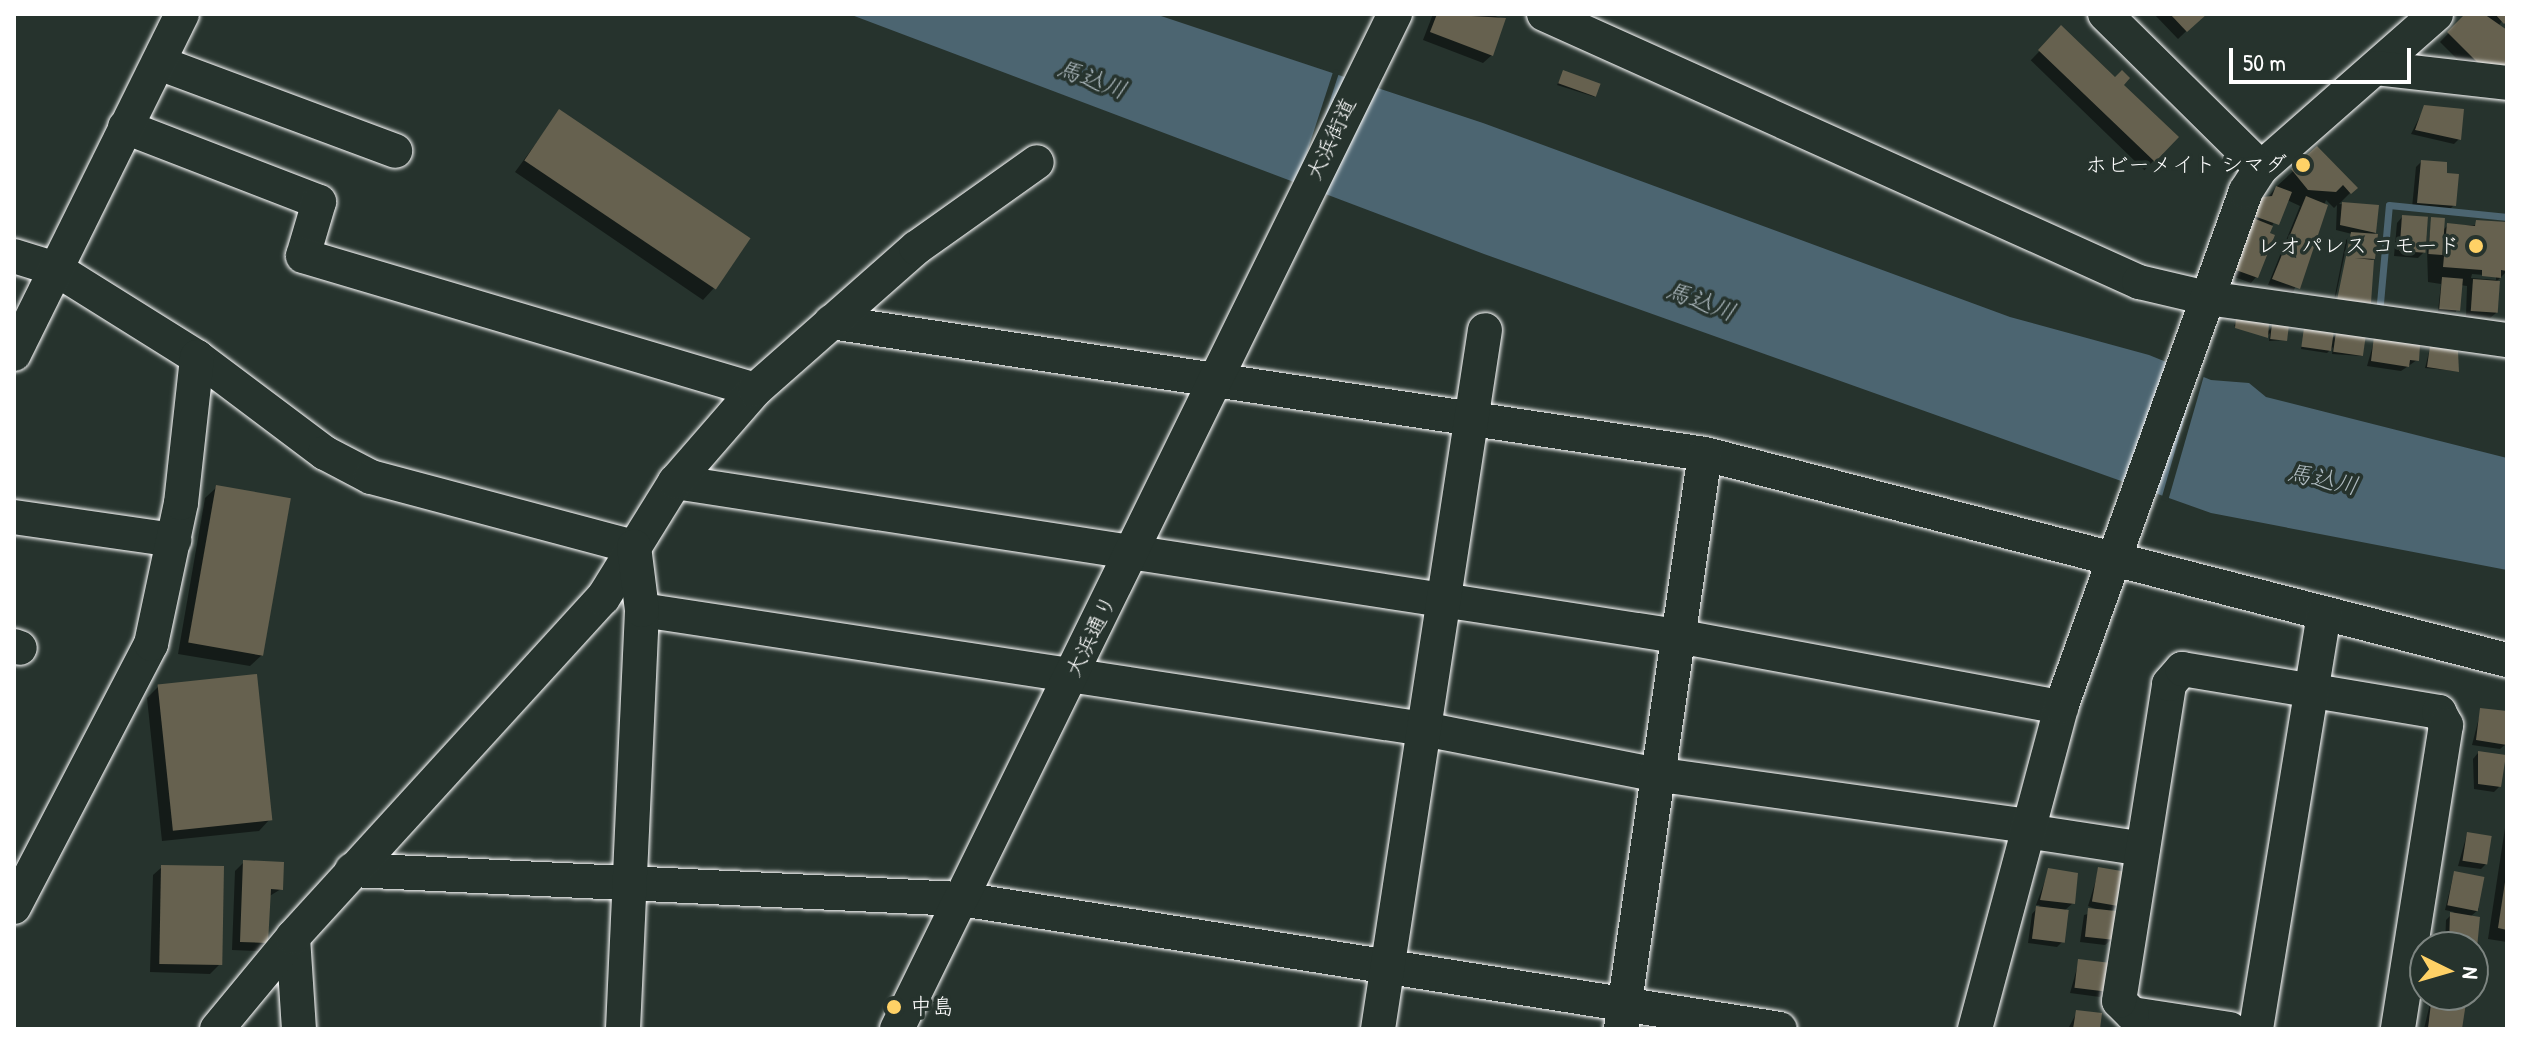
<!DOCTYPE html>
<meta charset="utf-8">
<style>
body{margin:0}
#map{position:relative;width:2521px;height:1043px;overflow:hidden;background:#26332d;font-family:"Patrick Hand","Klee One",sans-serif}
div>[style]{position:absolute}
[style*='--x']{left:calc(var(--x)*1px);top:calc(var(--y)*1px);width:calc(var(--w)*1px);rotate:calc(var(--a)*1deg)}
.water>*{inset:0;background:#4c6571}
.pier>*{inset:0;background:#26332d;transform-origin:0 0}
.shadow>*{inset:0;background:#0007;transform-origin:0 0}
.stream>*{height:7px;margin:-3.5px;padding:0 3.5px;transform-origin:3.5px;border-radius:3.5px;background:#4c6571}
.building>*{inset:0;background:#66614f;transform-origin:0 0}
.roads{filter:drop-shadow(0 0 2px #fff) drop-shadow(0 0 2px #fff)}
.minor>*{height:34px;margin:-17px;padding:0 17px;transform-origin:17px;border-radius:17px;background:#26332d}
.dots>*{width:22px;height:22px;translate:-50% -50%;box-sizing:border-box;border:4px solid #26332d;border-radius:50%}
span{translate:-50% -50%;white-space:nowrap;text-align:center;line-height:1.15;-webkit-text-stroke:7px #26332d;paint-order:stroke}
.street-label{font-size:22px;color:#fff}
.poi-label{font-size:22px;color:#fff}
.right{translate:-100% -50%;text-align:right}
.left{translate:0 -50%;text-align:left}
.water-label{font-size:24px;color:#aebabf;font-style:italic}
.frame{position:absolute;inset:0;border:16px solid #fff;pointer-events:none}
.north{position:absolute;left:2409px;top:931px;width:80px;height:80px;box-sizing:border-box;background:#26332d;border:2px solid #7d8581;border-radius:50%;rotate:95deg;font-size:22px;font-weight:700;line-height:32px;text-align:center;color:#fff}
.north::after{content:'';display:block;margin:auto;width:28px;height:36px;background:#ffd166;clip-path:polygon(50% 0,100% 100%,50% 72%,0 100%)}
.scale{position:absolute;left:2229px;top:48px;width:182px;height:36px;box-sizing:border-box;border:4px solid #fff;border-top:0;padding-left:10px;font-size:24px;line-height:28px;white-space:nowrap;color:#fff;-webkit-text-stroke:6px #26332d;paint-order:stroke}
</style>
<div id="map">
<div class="water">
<i style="clip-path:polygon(849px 14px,1155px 14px,1483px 123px,2010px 317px,2149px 355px,2211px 380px,2249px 383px,2266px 397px,2507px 458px,2507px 570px,2211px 513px,1484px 254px)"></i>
</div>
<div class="pier">
<i style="left:1334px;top:69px;width:6px;height:124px;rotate:18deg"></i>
<i style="left:2198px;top:371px;width:7px;height:134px;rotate:16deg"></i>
</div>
<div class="shadow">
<i style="clip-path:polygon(1433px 14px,1490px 14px,1503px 19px,1492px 55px,1483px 63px,1423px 40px)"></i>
<i style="clip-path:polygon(2154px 14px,2204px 14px,2178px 39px)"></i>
<i style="clip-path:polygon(2467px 14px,2507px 14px,2495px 31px,2507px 32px,2469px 71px,2440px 42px)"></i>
<i style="left:2062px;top:28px;width:158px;height:45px;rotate:44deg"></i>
<i style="clip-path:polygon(1564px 72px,1595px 97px,1557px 85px)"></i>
<i style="clip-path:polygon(2424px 108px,2459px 139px,2454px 144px,2411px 134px)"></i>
<i style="clip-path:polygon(559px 112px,714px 288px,703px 300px,515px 172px)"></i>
<i style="clip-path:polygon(2317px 149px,2355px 188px,2339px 204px,2377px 207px,2369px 302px,2363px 307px,2338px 305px,2352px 234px,2336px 230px,2337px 205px,2334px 208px,2326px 200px,2293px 293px,2268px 285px,2300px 206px,2287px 200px,2270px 229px,2256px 277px,2251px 283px,2229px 275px,2250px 221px,2276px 187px)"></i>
<i style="clip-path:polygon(2421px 162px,2445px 174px,2454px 205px,2448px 211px,2412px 208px,2416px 167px)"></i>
<i style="clip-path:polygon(evenodd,2402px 217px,2428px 247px,2432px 219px,2442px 231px,2448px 225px,2507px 225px,2507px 271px,2495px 283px,2496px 313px,2490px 318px,2466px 316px,2467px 286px,2460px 285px,2456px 312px,2438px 311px,2441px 284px,2428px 282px,2427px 249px,2418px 258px,2394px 256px,2397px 223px,2402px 217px,2472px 274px,2496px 276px,2496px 280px,2471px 278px,2472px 274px)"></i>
<i style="clip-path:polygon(2348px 238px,2334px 305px,2333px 305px,2346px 240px)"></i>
<i style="clip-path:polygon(2237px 320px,2266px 333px,2273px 326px,2285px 340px,2269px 341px,2270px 333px,2267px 336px,2234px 326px)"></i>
<i style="clip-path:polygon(2305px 330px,2331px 340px,2336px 334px,2362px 356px,2332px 354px,2333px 347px,2327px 353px,2301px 349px)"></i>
<i style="clip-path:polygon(2375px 338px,2417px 360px,2401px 371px,2367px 366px)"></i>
<i style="clip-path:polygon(2430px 348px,2457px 371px,2425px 368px)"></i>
<i style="clip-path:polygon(217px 487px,262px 655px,250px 666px,178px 654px,205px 498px)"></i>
<i style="clip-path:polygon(159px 686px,270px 819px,259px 831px,162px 841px,147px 698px)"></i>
<i style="clip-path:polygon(2481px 710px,2507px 713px,2506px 744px,2500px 749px,2472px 745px)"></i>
<i style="clip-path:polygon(2478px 753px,2499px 787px,2494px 792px,2474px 789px,2473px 759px)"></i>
<i style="clip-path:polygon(2507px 815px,2507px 942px,2488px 939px)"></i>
<i style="clip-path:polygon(2467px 834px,2486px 864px,2481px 869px,2458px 866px)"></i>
<i style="clip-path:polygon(244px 862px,281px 889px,268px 897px,266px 942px,258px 951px,232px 950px,235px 871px)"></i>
<i style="clip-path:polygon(162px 867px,219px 965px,210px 974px,150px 972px,153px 875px)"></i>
<i style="clip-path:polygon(2049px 870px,2073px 903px,2064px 911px,2063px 941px,2057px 947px,2028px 943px,2032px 914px,2040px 905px,2036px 905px)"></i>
<i style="clip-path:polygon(2099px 870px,2119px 904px,2111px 912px,2111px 940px,2105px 945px,2080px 942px,2084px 915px,2100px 911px,2088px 906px)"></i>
<i style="clip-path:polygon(2454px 873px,2479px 909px,2470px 917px,2475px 947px,2473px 949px,2445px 947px,2446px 920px,2454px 912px,2445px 910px)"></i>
<i style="clip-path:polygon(2079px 961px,2105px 992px,2100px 997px,2070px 993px)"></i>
<i style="clip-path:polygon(2432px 995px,2462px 995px,2460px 1029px,2424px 1029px)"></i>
<i style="clip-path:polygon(2077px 1012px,2098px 1029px,2068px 1029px)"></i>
</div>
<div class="stream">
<i style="--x:2380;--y:303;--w:98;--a:-84.8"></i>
<i style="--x:2389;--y:205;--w:119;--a:5.8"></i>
</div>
<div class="building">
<i style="clip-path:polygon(1437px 14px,1506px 18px,1493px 56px,1430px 32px)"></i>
<i style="clip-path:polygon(2170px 14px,2207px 14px,2187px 32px)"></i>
<i style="clip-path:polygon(2465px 14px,2484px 14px,2507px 30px,2507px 66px,2478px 63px,2447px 32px)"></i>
<i style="clip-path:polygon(2495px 14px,2507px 14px,2507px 21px,2504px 24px)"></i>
<i style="clip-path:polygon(2061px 25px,2115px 77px,2122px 70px,2130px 78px,2124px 85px,2179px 137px,2155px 162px,2038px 50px)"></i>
<i style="left:1563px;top:70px;width:40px;height:14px;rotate:20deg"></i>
<i style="clip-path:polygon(2424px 105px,2464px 109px,2461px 140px,2415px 130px)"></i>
<i style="left:559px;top:109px;width:231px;height:62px;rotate:34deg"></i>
<i style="clip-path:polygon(2317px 146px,2358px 188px,2351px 194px,2343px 185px,2336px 192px,2308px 190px,2291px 169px)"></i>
<i style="clip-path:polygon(2421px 160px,2447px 162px,2447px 173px,2459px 174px,2456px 206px,2417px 203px)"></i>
<i style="clip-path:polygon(2276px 186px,2292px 192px,2279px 225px,2254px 216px,2262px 197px,2272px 196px)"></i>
<i style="clip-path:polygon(2306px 196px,2328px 205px,2300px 289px,2272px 279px)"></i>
<i style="clip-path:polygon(2342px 202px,2379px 205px,2376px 233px,2340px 225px)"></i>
<i style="left:2402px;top:215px;width:26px;height:36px;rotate:4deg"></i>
<i style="left:2431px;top:217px;width:14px;height:37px;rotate:4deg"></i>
<i style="clip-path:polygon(2253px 218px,2273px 226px,2270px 233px,2275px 235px,2258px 278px,2233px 269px)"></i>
<i style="clip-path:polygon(2476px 220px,2507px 222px,2507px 271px,2501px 270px,2501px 278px,2482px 276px,2482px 270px,2443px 267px,2447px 223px,2475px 226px)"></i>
<i style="clip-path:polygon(2351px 232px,2378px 234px,2375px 259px,2355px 258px,2374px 260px,2371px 303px,2337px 300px)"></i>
<i style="left:2442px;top:277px;width:21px;height:32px;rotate:5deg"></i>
<i style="left:2473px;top:279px;width:27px;height:32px;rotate:4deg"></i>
<i style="clip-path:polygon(2236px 318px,2269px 323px,2268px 338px,2235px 328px)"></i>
<i style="left:2272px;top:324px;width:17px;height:15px;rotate:7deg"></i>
<i style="left:2304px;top:328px;width:30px;height:19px;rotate:8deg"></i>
<i style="left:2336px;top:332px;width:30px;height:20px;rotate:8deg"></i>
<i style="clip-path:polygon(2374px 336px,2413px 340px,2420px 345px,2419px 361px,2410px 360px,2409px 367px,2371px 361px)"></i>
<i style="clip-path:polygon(2430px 346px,2458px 351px,2459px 372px,2427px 367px)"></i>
<i style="left:216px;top:485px;width:76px;height:160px;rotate:10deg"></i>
<i style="left:257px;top:674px;width:147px;height:100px;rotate:84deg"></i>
<i style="clip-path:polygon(2480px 708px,2507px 711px,2507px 745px,2476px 740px)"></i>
<i style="clip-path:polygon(2478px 751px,2506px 755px,2501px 787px,2478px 784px)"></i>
<i style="left:2467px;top:832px;width:25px;height:29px;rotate:9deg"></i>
<i style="clip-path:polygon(243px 860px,284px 862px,283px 890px,271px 889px,268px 943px,240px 942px)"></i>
<i style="left:161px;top:865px;width:63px;height:99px;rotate:1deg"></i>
<i style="left:2098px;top:867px;width:28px;height:35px;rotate:10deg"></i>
<i style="clip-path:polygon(2048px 868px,2078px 873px,2075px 904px,2040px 900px)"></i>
<i style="left:2454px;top:871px;width:31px;height:35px;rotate:11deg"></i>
<i style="clip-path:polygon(2505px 882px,2507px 882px,2507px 930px,2498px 928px)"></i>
<i style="left:2036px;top:906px;width:33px;height:33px;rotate:7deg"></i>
<i style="left:2088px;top:908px;width:28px;height:29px;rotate:6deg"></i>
<i style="clip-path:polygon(2450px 912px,2480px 917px,2477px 948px,2449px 945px)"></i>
<i style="left:2078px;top:959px;width:33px;height:29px;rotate:7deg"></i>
<i style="clip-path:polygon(2432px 995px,2467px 996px,2462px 1029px,2428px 1028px)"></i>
<i style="clip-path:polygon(2076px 1010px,2102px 1013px,2100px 1029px,2073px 1029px)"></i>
</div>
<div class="roads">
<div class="minor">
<i style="--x:1544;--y:14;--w:653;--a:24.25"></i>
<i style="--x:2139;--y:282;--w:70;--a:13.2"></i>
<i style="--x:2207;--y:298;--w:303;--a:8"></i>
<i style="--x:2105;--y:14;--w:219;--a:44.6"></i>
<i style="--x:2261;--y:168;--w:233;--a:-41.3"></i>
<i style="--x:159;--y:63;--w:252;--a:20.4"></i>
<i style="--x:2376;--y:68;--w:132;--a:6.5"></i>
<i style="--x:125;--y:127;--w:208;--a:21.1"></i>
<i style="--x:319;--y:202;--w:56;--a:106.5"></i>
<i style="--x:303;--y:256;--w:471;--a:16.5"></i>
<i style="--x:14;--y:256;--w:44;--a:17.2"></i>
<i style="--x:56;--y:269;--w:166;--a:32"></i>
<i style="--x:197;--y:357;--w:160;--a:36.9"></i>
<i style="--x:325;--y:453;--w:52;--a:27.6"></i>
<i style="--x:371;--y:477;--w:272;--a:14.9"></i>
<i style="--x:831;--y:322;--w:884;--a:8.59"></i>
<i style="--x:1705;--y:454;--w:828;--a:14.41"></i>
<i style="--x:14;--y:354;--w:379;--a:-63.7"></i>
<i style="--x:675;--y:482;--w:1014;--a:8.74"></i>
<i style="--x:1677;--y:636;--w:391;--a:10.5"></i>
<i style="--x:14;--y:517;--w:162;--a:8.2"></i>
<i style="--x:642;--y:610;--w:791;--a:8.65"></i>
<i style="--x:1424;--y:729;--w:234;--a:11.1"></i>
<i style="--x:1654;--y:774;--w:378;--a:7.9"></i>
<i style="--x:14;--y:646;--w:6;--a:18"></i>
<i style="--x:2026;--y:831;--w:118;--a:8.7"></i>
<i style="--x:352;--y:870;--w:610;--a:2.73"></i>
<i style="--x:961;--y:899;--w:829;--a:9.02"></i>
<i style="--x:14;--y:907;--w:297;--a:-62.5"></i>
<i style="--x:151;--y:644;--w:144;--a:-78"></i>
<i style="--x:181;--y:503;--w:147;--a:-83.7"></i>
<i style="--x:293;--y:937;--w:92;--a:86.3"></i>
<i style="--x:217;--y:1029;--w:119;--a:-50.4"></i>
<i style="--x:293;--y:937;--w:459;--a:-47.6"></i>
<i style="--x:603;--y:598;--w:137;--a:-58.2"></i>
<i style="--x:675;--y:482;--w:122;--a:-49"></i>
<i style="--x:755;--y:390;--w:215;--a:-41.4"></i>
<i style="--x:916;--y:248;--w:148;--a:-35.4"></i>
<i style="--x:623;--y:1029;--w:419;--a:-87.4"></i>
<i style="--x:642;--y:610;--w:64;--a:-97.2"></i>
<i style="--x:897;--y:1029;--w:1131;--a:-63.87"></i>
<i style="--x:1378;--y:1029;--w:707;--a:-81.3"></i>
<i style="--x:1621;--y:1029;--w:581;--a:-81.69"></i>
<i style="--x:1975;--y:1029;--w:333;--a:-75"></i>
<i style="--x:2061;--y:707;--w:548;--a:-70.28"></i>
<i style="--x:2246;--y:191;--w:27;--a:-57"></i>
<i style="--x:2230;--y:1029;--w:99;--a:-171.3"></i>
<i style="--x:2132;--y:1014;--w:18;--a:-135"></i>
<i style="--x:2119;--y:1001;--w:321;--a:-81"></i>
<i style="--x:2169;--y:684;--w:20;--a:-49"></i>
<i style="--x:2182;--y:669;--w:261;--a:9.5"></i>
<i style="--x:2439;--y:712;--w:15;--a:62"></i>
<i style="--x:2446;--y:725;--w:308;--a:99"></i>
<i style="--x:2256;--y:1029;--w:420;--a:-80.7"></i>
</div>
</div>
<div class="dots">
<i style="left:2303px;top:165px;background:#ffd166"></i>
<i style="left:2476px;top:246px;background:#ffd166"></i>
<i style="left:894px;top:1007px;background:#ffd166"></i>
</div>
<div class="street-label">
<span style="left:1331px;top:139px;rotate:-65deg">大浜街道</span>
<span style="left:1091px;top:636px;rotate:-64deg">大浜通り</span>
</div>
<div class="poi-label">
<span class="right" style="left:2287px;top:165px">ホビーメイト シマダ</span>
<span class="right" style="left:2460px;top:246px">レオパレス コモード</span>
<span class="left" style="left:910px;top:1007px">中島</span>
</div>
<div class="water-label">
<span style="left:1092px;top:79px;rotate:20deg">馬込川</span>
<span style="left:1701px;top:301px;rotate:20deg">馬込川</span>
<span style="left:2323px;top:479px;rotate:12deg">馬込川</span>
</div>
<div class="frame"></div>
<div class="north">N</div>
<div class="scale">50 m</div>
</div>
